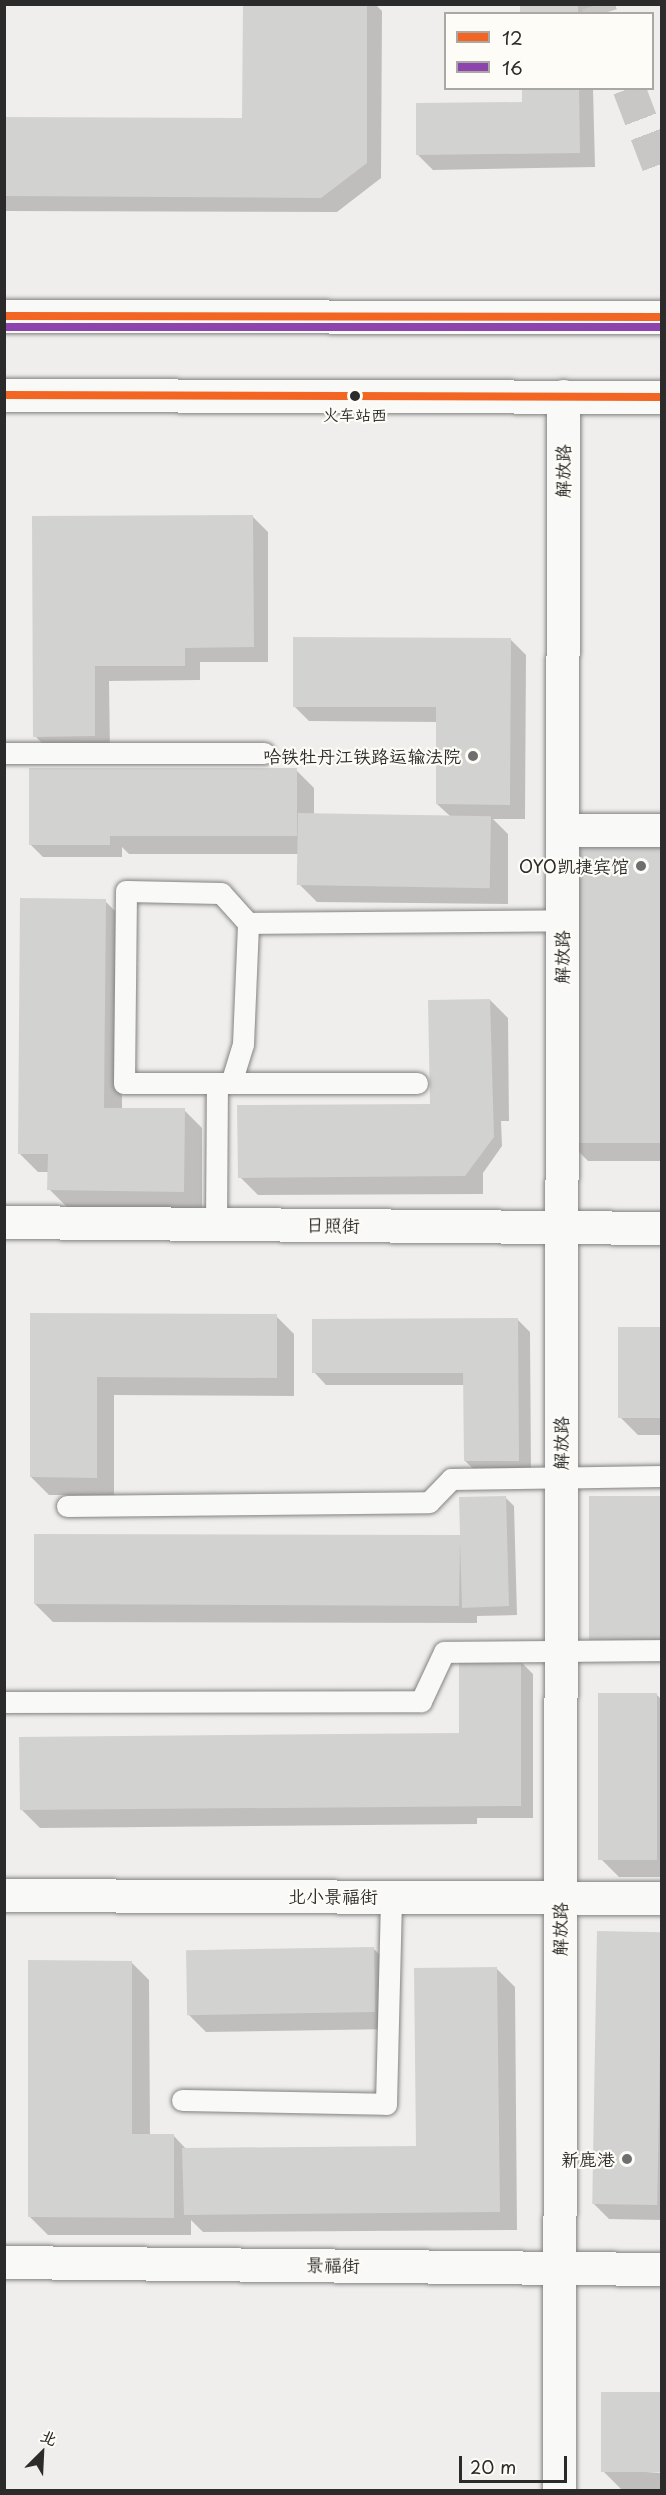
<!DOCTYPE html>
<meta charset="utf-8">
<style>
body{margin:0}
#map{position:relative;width:666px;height:2495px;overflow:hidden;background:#efeeec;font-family:"Playpen Sans","LXGW WenKai TC",sans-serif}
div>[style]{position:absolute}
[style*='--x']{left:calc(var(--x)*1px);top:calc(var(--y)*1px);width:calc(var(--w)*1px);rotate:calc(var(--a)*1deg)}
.shadow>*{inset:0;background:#0003;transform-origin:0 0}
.building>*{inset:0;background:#d2d2d0;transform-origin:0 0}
.tertiary-tunnel>*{height:33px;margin-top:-16.5px;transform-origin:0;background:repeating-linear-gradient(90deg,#c8c7c5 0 33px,transparent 0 49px)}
.roads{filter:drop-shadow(0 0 2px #838382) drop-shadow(0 0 2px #838382)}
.service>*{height:21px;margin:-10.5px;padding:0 10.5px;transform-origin:10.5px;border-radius:10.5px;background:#f9f9f7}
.minor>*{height:33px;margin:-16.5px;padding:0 16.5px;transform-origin:16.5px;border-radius:16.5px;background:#f9f9f7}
.tertiary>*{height:33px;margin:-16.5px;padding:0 16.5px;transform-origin:16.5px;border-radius:16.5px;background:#f9f9f7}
.trunk>*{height:33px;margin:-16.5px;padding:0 16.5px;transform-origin:16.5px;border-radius:16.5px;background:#f9f9f7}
.bus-1>*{height:8px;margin:-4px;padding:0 4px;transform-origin:4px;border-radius:4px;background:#f26522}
.bus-2>*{height:8px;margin:-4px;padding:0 4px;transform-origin:4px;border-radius:4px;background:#8e44ad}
.dots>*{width:16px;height:16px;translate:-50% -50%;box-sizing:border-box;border:3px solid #fdfcf7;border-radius:50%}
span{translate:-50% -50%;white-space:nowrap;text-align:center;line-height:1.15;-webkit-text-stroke:4.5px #fdfcf7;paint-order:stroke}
.bus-label{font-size:16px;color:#2b2b2b}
.street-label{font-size:18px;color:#2b2b2b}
.poi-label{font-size:18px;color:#2b2b2b}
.right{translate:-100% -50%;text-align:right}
.frame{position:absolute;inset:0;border:6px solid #2b2b2b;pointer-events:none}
.legend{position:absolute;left:444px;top:12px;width:210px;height:78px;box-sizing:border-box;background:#fdfcf7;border:2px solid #a9a8a5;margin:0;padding:8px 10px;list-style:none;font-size:18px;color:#2b2b2b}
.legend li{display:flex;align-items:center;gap:12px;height:30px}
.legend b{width:30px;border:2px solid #a9a8a5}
.north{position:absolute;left:12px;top:2423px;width:60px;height:60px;-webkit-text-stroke:4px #fdfcf7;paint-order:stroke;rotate:24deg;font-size:16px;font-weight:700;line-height:24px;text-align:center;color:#2b2b2b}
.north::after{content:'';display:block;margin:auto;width:21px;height:27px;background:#2b2b2b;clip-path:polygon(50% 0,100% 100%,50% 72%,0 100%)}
.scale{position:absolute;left:459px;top:2456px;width:108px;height:27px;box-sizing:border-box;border:3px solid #2b2b2b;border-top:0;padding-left:8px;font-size:18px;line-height:21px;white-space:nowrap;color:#2b2b2b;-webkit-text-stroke:4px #fdfcf7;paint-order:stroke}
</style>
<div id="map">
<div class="shadow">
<i style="clip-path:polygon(244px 4px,375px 4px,382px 11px,381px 178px,337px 212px,4px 211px,4px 118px,244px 120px)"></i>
<i style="left:522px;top:4px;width:70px;height:10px"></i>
<i style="clip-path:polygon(523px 88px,593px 88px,595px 167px,433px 170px,418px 155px,524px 103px)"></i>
<i style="clip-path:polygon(253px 517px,268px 532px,268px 662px,200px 662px,200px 680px,109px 681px,110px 751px,50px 751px,35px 736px,34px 518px)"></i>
<i style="clip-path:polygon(510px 639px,526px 655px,525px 819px,493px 819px,508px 834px,508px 904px,317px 902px,299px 884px,299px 854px,129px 854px,122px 847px,122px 857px,43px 857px,31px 845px,296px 770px,314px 788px,314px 815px,450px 816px,437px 804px,437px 722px,309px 721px,294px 706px)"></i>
<i style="clip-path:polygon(662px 848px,662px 1161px,588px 1161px,570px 1143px)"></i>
<i style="clip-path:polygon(105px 901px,123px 919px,122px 1109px,184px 1110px,202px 1128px,202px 1209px,67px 1207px,49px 1189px,49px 1172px,38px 1172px,20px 1154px)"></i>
<i style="clip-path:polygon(490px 1000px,508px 1018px,509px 1121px,501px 1121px,502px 1146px,483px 1173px,483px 1194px,258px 1195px,240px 1177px,431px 1105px)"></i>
<i style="clip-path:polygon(32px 1314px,276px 1316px,294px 1334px,294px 1396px,114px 1395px,114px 1495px,49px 1495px,31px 1477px)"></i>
<i style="clip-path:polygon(517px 1319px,530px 1332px,531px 1473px,478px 1473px,465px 1461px,464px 1385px,326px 1385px,314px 1372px)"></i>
<i style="clip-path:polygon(662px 1328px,662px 1435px,638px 1435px,620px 1417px)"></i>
<i style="clip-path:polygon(505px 1497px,514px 1506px,517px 1615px,477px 1616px,477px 1623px,53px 1622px,35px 1604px,459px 1537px)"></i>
<i style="clip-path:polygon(520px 1661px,533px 1674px,533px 1818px,477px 1818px,477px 1824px,40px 1828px,22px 1810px,459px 1734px)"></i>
<i style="clip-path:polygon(656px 1694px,662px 1700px,662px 1877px,619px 1877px,601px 1859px)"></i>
<i style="clip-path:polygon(662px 1934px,662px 2220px,609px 2219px,594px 2204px)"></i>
<i style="clip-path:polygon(374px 1949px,392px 1967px,393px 2029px,206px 2032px,188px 2014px)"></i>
<i style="clip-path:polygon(131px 1962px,149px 1980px,150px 2136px,173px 2135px,187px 2150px,417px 2148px,497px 1969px,515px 1987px,517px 2230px,203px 2232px,191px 2220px,191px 2235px,48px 2235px,30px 2217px)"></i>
<i style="clip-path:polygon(613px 2470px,662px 2473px,662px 2489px,621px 2489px,603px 2471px)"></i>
</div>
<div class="building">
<i style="clip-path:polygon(243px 4px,367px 4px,367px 163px,321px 198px,4px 196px,4px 117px,242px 118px)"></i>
<i style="left:520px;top:4px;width:58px;height:10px"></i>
<i style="clip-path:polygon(522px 88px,579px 88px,580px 153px,416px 155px,416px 103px,522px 102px)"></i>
<i style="clip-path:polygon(253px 515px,254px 647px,185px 648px,185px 666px,95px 666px,95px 736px,33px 737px,32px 516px)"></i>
<i style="clip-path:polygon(293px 637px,511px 638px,510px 805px,436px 804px,436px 707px,293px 707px)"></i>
<i style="clip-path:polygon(29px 768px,297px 768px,297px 836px,110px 836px,110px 845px,29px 845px)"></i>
<i style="left:298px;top:813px;width:193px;height:72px;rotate:1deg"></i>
<i style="left:569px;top:846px;width:93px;height:297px"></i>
<i style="clip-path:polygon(20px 898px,106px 899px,104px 1108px,185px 1108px,184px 1192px,47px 1190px,48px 1154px,18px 1154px)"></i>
<i style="clip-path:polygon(490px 999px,494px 1137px,465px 1176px,238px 1178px,237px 1105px,430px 1104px,428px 1000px)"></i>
<i style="clip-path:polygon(30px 1313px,277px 1314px,277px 1378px,97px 1377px,97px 1478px,30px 1477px)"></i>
<i style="clip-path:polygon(518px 1318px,519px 1461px,464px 1461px,463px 1373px,312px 1373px,312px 1319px)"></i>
<i style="left:618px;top:1327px;width:44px;height:91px"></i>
<i style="clip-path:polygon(506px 1496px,509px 1606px,462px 1608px,460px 1540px,459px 1606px,34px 1604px,34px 1534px,460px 1535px,459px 1497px)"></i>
<i style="left:589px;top:1496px;width:73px;height:144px"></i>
<i style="clip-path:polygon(459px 1660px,521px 1660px,521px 1806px,20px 1810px,19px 1737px,459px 1733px)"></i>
<i style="left:598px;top:1693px;width:59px;height:167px"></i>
<i style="left:597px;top:1931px;width:65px;height:273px;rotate:1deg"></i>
<i style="left:374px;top:1947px;width:65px;height:188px;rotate:89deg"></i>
<i style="clip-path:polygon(28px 1960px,132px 1961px,132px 2134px,174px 2134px,174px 2218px,28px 2217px)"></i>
<i style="clip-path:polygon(497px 1967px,500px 2212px,184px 2215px,182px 2148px,416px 2146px,414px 1968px)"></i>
<i style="left:601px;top:2392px;width:61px;height:80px"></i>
</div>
<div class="tertiary-tunnel">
<i style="--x:598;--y:4;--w:10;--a:73"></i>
<i style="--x:629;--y:88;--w:93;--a:69.2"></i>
</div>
<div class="roads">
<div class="service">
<i style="--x:4;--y:753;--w:260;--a:0"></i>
<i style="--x:248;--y:923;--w:314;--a:-0.5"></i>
<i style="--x:231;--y:1083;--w:41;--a:-72.9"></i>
<i style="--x:243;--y:1044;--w:121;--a:-87.6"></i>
<i style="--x:248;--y:923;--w:40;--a:-132"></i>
<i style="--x:221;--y:893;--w:95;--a:-178.8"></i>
<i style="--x:126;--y:891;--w:192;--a:90.6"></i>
<i style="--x:124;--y:1083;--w:293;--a:0"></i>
<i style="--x:216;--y:1224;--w:141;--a:-89.6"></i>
<i style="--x:67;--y:1506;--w:362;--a:-0.6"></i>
<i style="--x:429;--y:1502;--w:32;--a:-46"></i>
<i style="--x:451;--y:1479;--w:211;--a:-0.8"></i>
<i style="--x:4;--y:1702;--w:417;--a:-0.1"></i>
<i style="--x:421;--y:1701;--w:54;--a:-64.9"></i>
<i style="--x:444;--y:1652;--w:218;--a:-0.5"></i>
<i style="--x:182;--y:2100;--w:204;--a:1.1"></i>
<i style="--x:386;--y:2104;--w:207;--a:-88.6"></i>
</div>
<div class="minor">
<i style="--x:562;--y:830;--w:100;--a:0"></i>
<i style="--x:4;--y:1895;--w:658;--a:0.26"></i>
<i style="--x:559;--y:2490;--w:2094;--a:-89.89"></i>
</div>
<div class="tertiary">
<i style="--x:4;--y:1222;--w:658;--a:0.52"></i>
<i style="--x:4;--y:2262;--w:658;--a:0.61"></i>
</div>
<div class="trunk">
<i style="--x:4;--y:316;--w:658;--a:0.09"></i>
<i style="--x:4;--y:395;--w:658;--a:0.17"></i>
</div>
</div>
<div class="bus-1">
<i style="--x:4;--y:316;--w:658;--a:0.09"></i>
<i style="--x:4;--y:395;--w:658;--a:0.17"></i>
</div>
<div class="bus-2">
<i style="--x:4;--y:327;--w:658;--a:0"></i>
</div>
<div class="dots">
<i style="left:355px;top:396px;background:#2b2b2b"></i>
<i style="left:473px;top:756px;background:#706f6f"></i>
<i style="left:641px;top:866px;background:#706f6f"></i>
<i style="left:627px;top:2159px;background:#706f6f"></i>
</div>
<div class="bus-label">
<span style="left:355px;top:414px">火车站西</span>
</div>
<div class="street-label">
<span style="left:563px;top:471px;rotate:-90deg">解放路</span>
<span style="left:562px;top:957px;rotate:-90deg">解放路</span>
<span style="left:333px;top:1225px;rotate:1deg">日照街</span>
<span style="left:561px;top:1443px;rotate:-90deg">解放路</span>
<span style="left:333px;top:1896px">北小景福街</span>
<span style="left:560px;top:1929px;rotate:-90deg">解放路</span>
<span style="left:333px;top:2265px;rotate:1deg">景福街</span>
</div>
<div class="poi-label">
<span class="right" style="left:461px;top:756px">哈铁牡丹江铁路运输法院</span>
<span class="right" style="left:629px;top:866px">OYO凯捷宾馆</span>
<span class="right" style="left:615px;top:2159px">新鹿港</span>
</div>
<div class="frame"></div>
<ul class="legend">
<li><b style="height:8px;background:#f26522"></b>12</li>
<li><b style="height:8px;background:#8e44ad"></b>16</li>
</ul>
<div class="north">北</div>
<div class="scale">20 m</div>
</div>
